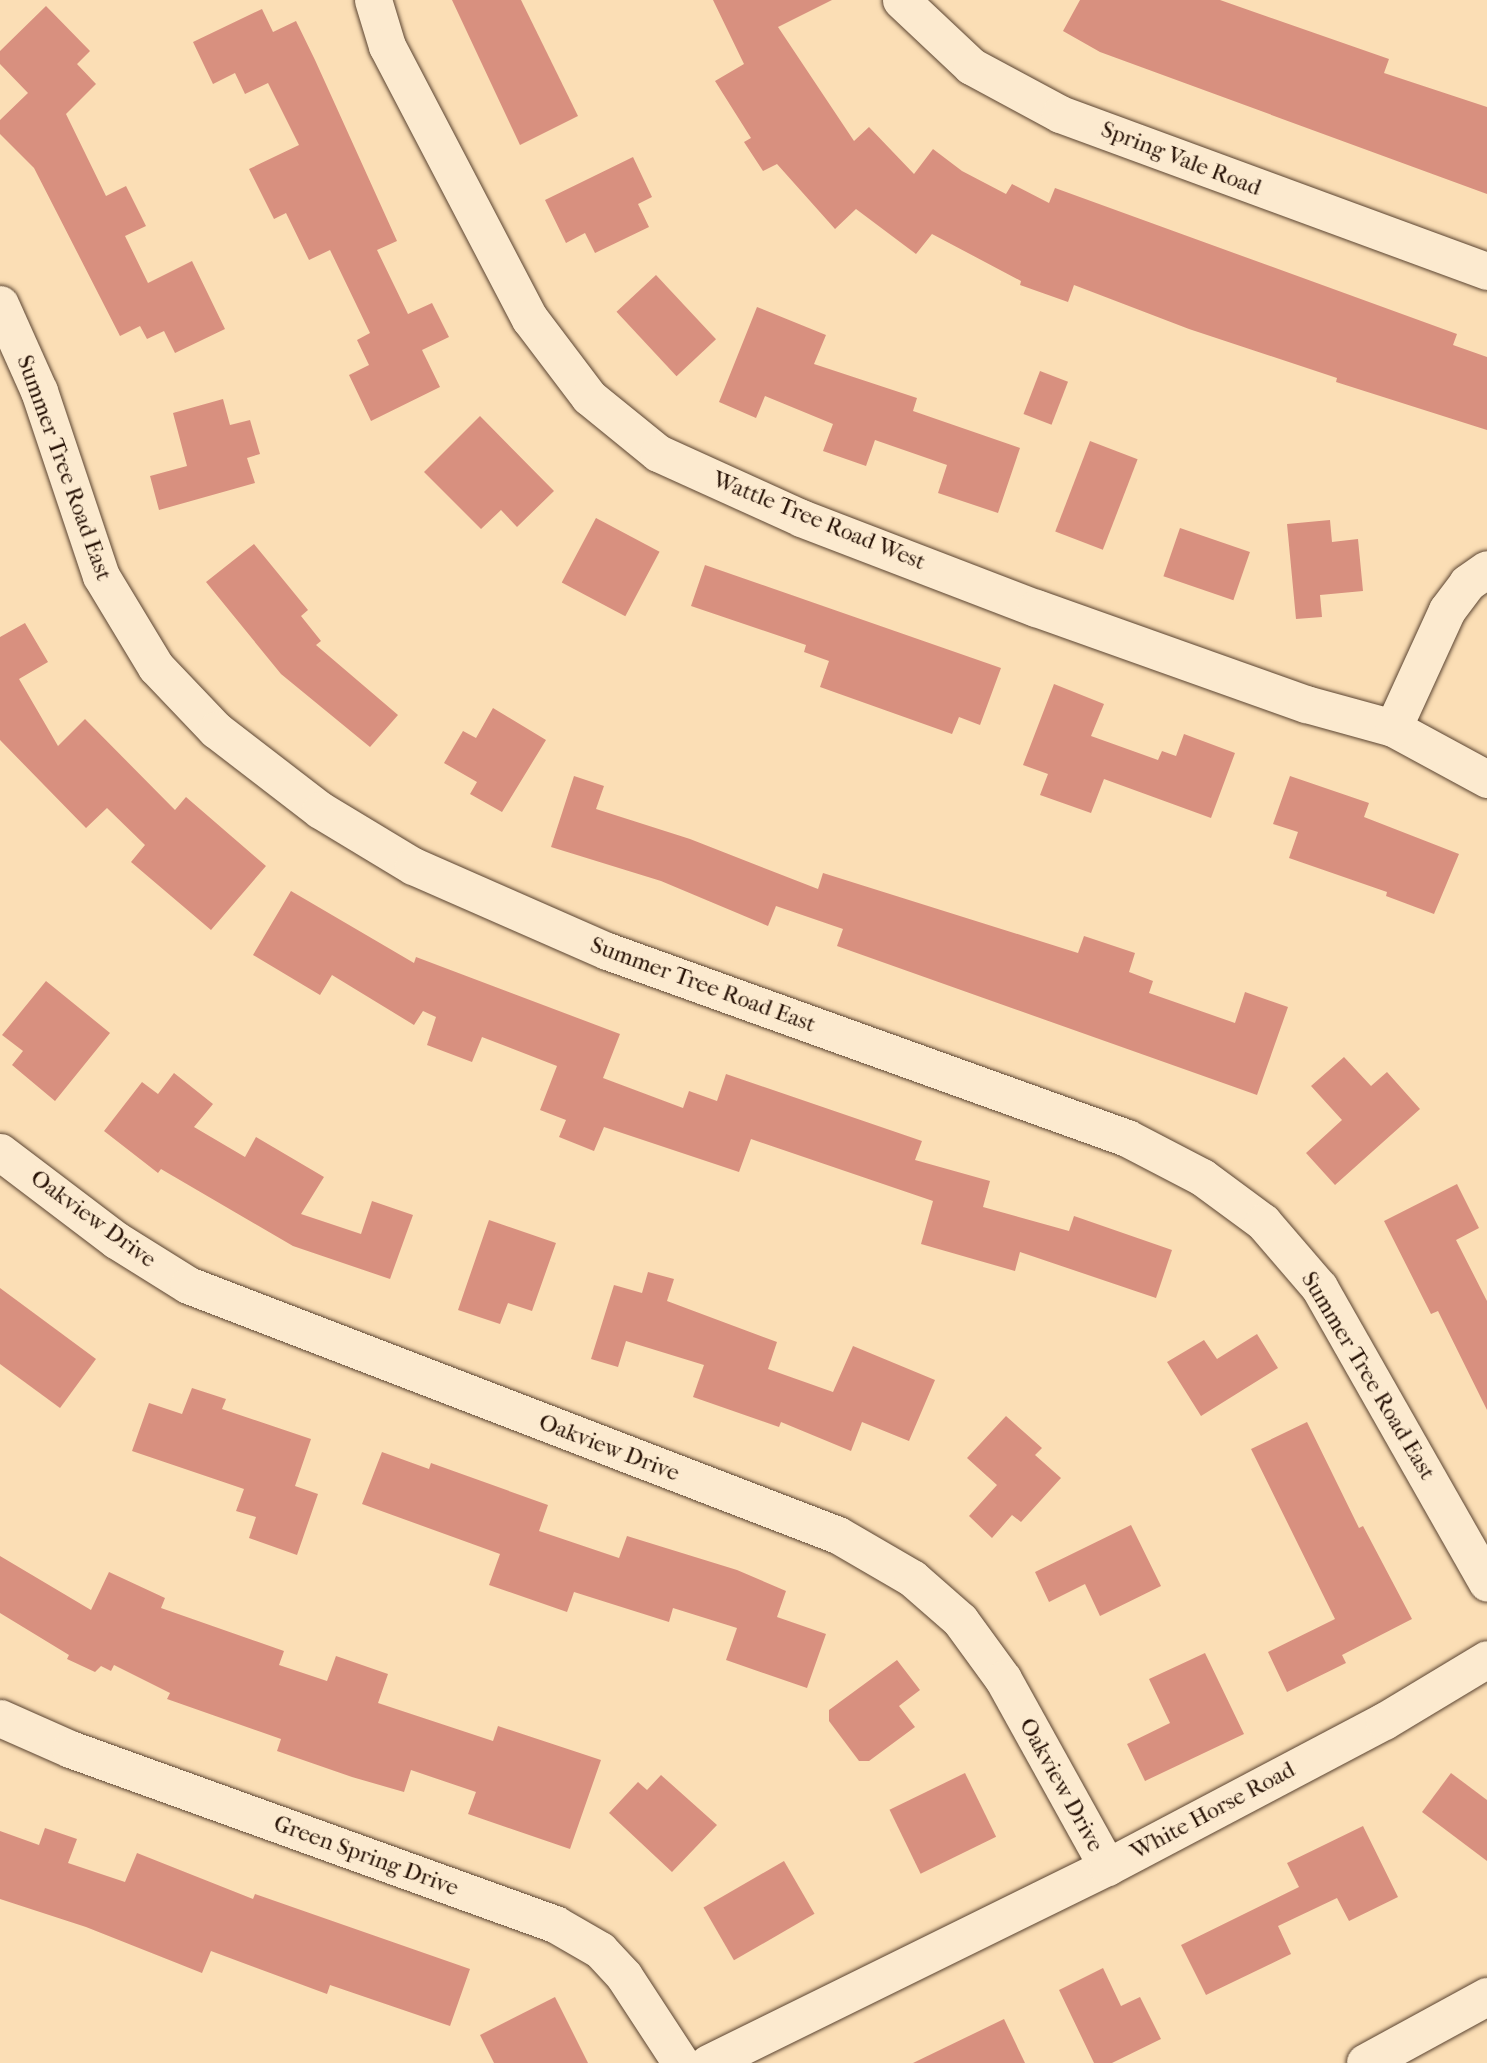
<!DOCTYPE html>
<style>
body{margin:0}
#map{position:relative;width:1487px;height:2063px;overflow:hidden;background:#fbdeb5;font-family:"IM FELL French Canon",serif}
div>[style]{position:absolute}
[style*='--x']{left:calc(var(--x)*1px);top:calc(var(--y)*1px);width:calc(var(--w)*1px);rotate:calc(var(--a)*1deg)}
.building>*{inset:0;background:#d8907f;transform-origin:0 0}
.roads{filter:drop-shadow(0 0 2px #5b4431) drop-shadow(0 0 2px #5b4431)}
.street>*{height:37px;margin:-18.5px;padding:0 18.5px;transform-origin:18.5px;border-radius:18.5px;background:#fceacf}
.secondary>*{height:38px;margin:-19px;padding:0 19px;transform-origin:19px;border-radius:19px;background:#fceacf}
span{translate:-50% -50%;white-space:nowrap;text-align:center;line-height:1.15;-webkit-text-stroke:7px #fceacf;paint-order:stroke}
.street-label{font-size:23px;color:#261105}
</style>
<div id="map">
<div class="building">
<i style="clip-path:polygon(452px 0,521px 0,578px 116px,520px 145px)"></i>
<i style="clip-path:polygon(713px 0,832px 0,778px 27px,854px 141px,869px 127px,914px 174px,933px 149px,962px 171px,1006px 194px,1012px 184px,1049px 203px,1055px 188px,1457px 334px,1453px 345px,1487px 357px,1487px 430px,1336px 382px,1337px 378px,1189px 329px,1074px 285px,1068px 302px,1020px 285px,1021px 281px,932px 234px,916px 254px,856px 209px,835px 229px,777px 164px,763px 171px,744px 142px,751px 138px,715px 81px,744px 64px)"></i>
<i style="clip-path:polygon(1080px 0,1220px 0,1389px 59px,1384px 73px,1487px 107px,1487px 194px,1100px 52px,1063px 31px)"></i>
<i style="clip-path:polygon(46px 6px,90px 51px,77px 64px,96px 84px,66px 114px,106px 196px,126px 186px,146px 226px,125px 236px,148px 283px,192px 261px,225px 329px,175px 353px,164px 331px,147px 339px,140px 326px,120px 336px,34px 168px,0 134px,0 120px,28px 93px,0 64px,0 51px)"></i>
<i style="clip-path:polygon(262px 9px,273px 32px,296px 21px,315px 60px,397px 241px,377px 250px,408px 314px,432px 303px,449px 337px,422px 350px,440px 387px,371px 421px,349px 375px,369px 365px,357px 340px,370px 333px,330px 250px,309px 260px,286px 213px,274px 219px,249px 169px,299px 145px,268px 83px,245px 94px,235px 73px,213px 84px,193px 42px)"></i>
<i style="clip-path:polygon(633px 157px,652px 197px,638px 204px,649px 227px,595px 253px,585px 233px,566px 243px,545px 200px)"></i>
<i style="left:656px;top:275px;width:88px;height:54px;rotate:47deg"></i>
<i style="clip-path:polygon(757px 307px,826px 335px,814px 364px,917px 398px,913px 411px,1020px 448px,998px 513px,938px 493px,947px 465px,875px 440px,866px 466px,823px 451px,833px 424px,765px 396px,756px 418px,719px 402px)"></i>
<i style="left:1040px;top:371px;width:30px;height:46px;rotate:21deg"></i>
<i style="clip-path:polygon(223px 399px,230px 425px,250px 420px,260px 454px,247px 458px,255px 483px,159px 510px,150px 476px,187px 466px,173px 413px)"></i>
<i style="clip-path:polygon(480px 416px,554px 491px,517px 527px,501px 510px,481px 529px,424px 472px)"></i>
<i style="left:1090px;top:441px;width:51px;height:97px;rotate:21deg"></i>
<i style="left:596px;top:518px;width:72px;height:73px;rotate:28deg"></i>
<i style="clip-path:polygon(1330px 520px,1332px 542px,1358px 539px,1363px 591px,1320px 595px,1322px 617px,1296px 619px,1287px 524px)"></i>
<i style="left:1180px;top:528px;width:74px;height:51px;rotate:19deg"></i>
<i style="clip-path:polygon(254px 544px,308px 610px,301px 616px,321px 641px,316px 645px,398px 715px,370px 747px,281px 674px,206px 582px)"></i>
<i style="clip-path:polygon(705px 565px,1001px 668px,980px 725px,959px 717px,952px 734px,820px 687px,829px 661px,804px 652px,806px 645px,691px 606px)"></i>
<i style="clip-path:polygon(25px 623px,48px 662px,19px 679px,58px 746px,85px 719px,175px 810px,186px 797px,266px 866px,211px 930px,131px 862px,145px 845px,107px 808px,86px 828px,0 740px,0 637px)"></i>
<i style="clip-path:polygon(1054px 684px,1104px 704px,1091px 736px,1158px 760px,1162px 751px,1176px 756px,1184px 734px,1235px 753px,1211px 818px,1104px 779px,1091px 813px,1040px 795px,1048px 774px,1023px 765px)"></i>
<i style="clip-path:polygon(493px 708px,546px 740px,502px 812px,470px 794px,477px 782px,444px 763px,463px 731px,476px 738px)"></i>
<i style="clip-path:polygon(574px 776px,604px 786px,596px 809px,690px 839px,818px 889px,823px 873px,1078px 953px,1084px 936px,1135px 953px,1129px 972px,1153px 981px,1149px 993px,1235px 1023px,1245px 992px,1288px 1007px,1257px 1095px,837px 946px,843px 929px,776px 906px,768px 926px,661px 881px,551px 847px)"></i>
<i style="clip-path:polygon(1290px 776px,1369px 803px,1364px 817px,1459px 854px,1434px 914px,1386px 896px,1387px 892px,1289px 858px,1298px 832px,1273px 824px)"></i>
<i style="clip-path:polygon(291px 891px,414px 963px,416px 957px,620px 1034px,603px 1078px,683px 1108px,689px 1091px,717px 1101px,726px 1074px,922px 1141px,915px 1160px,990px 1181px,983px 1207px,1069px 1231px,1074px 1216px,1172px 1250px,1156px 1298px,1020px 1252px,1015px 1271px,921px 1244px,933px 1201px,751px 1139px,739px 1172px,604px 1127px,594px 1151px,559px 1137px,566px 1120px,540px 1110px,557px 1066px,482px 1037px,472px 1062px,427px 1045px,436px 1017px,423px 1011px,414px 1025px,332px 975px,320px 995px,253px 955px)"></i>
<i style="clip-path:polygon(46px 981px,110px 1033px,55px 1101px,12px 1065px,23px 1051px,2px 1035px)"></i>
<i style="clip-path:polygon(1344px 1057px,1371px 1086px,1387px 1072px,1420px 1109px,1335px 1185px,1306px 1153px,1342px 1120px,1311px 1086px)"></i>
<i style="clip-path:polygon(174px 1073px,213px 1104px,194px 1127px,245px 1157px,256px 1137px,324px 1177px,301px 1214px,361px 1234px,372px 1201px,413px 1215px,390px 1279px,293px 1246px,161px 1169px,158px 1173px,104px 1131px,142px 1082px,158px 1094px)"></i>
<i style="clip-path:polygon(1457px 1184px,1479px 1228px,1456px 1240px,1487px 1301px,1487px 1410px,1438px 1311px,1431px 1314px,1384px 1221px)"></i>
<i style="clip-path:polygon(489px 1220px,556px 1243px,532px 1311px,508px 1303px,500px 1324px,458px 1310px)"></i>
<i style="clip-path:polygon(648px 1272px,674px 1279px,667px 1301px,777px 1342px,768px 1369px,833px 1392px,853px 1346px,935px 1380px,909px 1441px,862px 1422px,851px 1451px,781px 1422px,779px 1427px,693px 1397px,704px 1365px,626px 1341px,618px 1367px,591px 1359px,614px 1285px,642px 1293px)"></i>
<i style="clip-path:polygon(0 1288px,96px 1359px,60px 1408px,0 1364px)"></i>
<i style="clip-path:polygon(1257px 1334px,1278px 1368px,1201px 1416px,1167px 1362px,1204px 1340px,1217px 1359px)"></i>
<i style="clip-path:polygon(192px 1388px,226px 1399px,222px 1409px,311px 1439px,295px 1486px,318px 1494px,297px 1555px,249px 1538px,256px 1517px,236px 1511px,244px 1489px,132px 1451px,149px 1403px,182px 1414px)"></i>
<i style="clip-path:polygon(1006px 1416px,1042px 1448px,1035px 1455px,1061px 1478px,1021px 1522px,1012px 1515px,992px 1538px,969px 1516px,997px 1485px,967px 1458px)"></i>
<i style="clip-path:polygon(1307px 1422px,1359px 1528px,1363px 1526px,1412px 1619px,1342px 1655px,1346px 1663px,1287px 1692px,1268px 1652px,1335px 1619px,1251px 1449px)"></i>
<i style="clip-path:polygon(382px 1452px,429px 1469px,431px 1463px,548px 1505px,539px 1531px,619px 1558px,627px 1536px,737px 1570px,786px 1591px,777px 1617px,826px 1634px,807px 1688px,726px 1660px,737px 1628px,673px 1608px,669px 1622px,574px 1592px,567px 1612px,489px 1585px,500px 1554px,362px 1504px)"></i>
<i style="clip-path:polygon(1131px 1525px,1161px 1586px,1100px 1616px,1085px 1584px,1049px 1602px,1035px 1572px)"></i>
<i style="clip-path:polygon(0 1556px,91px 1610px,109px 1572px,165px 1598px,161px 1608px,284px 1651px,279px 1665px,327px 1681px,336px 1656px,388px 1674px,378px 1703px,493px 1741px,498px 1726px,601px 1760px,570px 1849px,468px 1814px,476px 1792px,411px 1770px,404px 1792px,352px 1777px,277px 1751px,281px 1739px,167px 1699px,170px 1693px,114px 1665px,111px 1671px,101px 1666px,95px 1672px,67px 1659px,69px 1655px,0 1613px)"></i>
<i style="clip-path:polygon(1205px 1653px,1244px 1734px,1145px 1781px,1127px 1744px,1170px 1723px,1149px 1679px)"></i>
<i style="clip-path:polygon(897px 1660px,920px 1690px,899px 1706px,915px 1727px,869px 1761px,859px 1761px,829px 1721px,829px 1710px)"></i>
<i style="left:965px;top:1773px;width:71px;height:84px;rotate:64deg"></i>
<i style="clip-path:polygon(1451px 1773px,1487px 1800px,1487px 1861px,1422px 1812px)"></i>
<i style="clip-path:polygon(661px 1775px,717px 1825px,672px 1872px,609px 1813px,638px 1782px,647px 1790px)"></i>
<i style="clip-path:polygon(1363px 1826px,1398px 1897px,1349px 1921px,1337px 1898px,1278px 1926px,1291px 1954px,1206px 1995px,1181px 1945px,1299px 1887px,1287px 1863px)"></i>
<i style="clip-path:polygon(45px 1828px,77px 1839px,68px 1863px,125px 1882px,137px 1853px,253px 1899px,255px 1894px,470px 1969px,450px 2026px,330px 1985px,327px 1994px,211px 1951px,202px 1973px,86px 1927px,0 1899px,0 1831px,39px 1845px)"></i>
<i style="left:784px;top:1861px;width:61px;height:93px;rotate:60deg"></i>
<i style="clip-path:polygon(1103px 1968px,1121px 2006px,1140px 1997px,1161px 2039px,1112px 2063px,1094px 2063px,1059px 1990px)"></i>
<i style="clip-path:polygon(555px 1997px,588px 2063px,494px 2063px,480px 2035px)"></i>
<i style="clip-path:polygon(1004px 2019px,1025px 2063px,913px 2063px)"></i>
</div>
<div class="roads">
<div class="street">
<i style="--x:373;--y:0;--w:48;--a:73.1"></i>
<i style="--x:387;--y:46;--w:308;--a:62.4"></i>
<i style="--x:530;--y:319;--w:98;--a:52.9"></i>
<i style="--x:589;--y:397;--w:89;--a:39.1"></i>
<i style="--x:658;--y:453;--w:157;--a:24.4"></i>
<i style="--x:801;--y:518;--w:252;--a:21"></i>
<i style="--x:1036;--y:608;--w:287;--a:19.6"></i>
<i style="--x:1306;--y:704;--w:90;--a:15.4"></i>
<i style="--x:1393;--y:728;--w:107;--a:28.5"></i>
<i style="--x:901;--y:0;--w:96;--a:43.3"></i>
<i style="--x:971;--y:66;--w:101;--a:28.3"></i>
<i style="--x:1060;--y:114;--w:455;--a:20.2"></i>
<i style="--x:0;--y:304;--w:95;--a:65.9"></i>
<i style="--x:39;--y:391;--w:195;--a:71.5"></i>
<i style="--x:101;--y:576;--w:106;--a:58.9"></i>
<i style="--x:156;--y:667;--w:87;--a:46.4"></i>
<i style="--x:216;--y:730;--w:131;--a:37.6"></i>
<i style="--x:320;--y:810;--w:109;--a:31.1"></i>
<i style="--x:413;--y:866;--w:212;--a:23.7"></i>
<i style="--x:607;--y:951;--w:553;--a:19.78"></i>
<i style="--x:1127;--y:1138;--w:85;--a:27.5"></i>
<i style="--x:1202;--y:1177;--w:76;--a:36.4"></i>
<i style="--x:1263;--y:1222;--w:86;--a:49.3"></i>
<i style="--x:1319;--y:1287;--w:340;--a:60.4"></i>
<i style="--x:1393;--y:728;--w:130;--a:-65.4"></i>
<i style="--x:1447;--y:610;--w:34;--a:-53"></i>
<i style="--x:1467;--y:583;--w:24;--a:-35"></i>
<i style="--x:0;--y:1152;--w:146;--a:37.2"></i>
<i style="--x:116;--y:1240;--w:85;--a:32"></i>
<i style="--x:188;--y:1285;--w:696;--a:21.04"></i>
<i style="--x:838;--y:1535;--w:86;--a:30.2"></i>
<i style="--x:912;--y:1578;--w:64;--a:41.2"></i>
<i style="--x:960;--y:1620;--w:73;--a:53.9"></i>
<i style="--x:1003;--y:1679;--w:215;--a:61"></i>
<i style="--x:0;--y:1718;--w:77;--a:23.9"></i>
<i style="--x:70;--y:1749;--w:516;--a:19.84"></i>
<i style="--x:555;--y:1924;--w:52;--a:30"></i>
<i style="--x:600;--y:1950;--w:35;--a:47"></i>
<i style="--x:624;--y:1976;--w:104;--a:56.8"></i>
<i style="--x:708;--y:2063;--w:445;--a:-26.2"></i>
<i style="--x:1107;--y:1867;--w:313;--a:-27.8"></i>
<i style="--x:1384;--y:1721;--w:120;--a:-31"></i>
</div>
<div class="secondary">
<i style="--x:1366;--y:2063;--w:138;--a:-28.6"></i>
</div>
</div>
<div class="street-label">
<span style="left:1181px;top:159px;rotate:21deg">Spring Vale Road</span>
<span style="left:64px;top:468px;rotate:70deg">Summer Tree Road East</span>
<span style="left:819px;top:521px;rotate:22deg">Wattle Tree Road West</span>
<span style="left:703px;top:985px;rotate:20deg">Summer Tree Road East</span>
<span style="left:93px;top:1219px;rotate:36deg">Oakview Drive</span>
<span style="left:1368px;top:1376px;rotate:59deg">Summer Tree Road East</span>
<span style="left:609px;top:1448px;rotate:21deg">Oakview Drive</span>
<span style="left:1061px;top:1785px;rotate:61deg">Oakview Drive</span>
<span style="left:1213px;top:1811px;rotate:-28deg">White Horse Road</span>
<span style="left:366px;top:1856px;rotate:20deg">Green Spring Drive</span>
</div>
</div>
